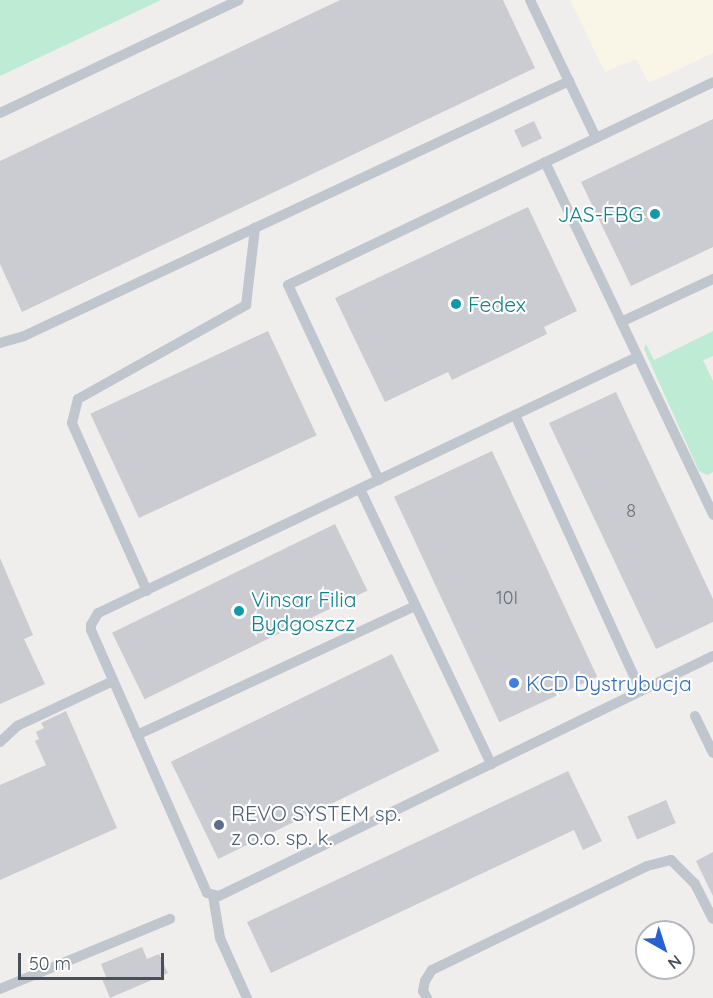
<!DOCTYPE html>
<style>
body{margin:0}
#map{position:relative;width:713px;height:998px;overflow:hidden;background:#f0eded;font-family:Quicksand,sans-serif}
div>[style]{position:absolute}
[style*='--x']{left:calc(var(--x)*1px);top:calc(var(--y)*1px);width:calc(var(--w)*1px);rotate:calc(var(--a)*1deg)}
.commercial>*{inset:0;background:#faf6e7}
.green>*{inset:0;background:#beebd3}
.building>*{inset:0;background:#caccd2;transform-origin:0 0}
.lane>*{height:10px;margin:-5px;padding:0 5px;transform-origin:5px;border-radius:5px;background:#bfc6ce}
.dots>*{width:16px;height:16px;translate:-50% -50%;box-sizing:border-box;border:3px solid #fff;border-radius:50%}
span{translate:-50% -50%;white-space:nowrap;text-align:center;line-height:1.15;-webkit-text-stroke:4.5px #fff;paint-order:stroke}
.number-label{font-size:18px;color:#686e77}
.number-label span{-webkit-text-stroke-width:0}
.culture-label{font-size:21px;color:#0d838f}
.right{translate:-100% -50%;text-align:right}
.left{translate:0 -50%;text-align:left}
.shop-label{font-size:21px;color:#366cbe}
.service-label{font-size:21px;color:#4e5e75}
.north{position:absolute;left:635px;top:920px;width:60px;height:60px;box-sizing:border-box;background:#fff;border:2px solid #b5b9bd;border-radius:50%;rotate:141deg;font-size:16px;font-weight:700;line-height:24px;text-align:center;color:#474f59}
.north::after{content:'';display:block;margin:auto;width:21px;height:27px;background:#2762d0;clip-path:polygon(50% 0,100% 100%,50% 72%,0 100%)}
.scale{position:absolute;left:18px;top:953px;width:146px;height:27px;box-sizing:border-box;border:3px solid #474f59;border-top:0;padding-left:8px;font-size:18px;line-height:21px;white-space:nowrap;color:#474f59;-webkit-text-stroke:4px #fff;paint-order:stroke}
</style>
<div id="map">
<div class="commercial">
<i style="clip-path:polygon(570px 0,713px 0,713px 53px,649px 83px,636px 59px,605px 72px)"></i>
</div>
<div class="green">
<i style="clip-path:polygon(0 0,161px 0,0 76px)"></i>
<i style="clip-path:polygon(713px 331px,713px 356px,703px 360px,713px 381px,713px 472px,707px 475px,699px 471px,644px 349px,646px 344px,654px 360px)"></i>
</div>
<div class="building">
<i style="clip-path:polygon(340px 0,503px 0,535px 68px,22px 312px,0 264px,0 161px)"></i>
<i style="clip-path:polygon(713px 119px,713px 247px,631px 286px,581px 182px)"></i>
<i style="left:534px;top:121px;width:19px;height:22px;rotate:65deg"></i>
<i style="clip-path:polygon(528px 207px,577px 311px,544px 327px,547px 334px,452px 380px,448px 372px,385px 402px,335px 298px)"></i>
<i style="left:268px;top:331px;width:115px;height:196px;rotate:65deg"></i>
<i style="clip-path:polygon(616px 392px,713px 599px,713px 622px,656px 649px,549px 423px)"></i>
<i style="left:492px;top:451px;width:249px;height:108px;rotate:65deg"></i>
<i style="left:335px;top:524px;width:74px;height:248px;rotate:64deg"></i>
<i style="clip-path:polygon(0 558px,33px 635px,24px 639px,45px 684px,0 704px)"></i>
<i style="left:392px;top:654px;width:108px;height:246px;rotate:64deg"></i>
<i style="clip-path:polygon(66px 711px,117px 828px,0 880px,0 785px,46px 765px,35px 741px,39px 739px,36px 732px,44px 728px,41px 723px)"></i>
<i style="clip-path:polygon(568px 771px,602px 841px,583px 850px,574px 830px,271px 973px,247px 922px)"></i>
<i style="left:666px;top:800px;width:25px;height:42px;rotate:67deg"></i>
<i style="clip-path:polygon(713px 852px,713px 896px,696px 861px)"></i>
<i style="clip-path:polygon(142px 947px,147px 959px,159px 954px,168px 973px,110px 998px,102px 979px,106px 977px,101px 964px)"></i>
</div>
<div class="lane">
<i style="--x:530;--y:0;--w:153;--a:64.4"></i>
<i style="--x:0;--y:113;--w:264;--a:-25.3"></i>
<i style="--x:545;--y:162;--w:391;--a:64.5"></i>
<i style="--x:621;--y:322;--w:102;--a:-25.1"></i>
<i style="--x:0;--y:343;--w:25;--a:-16"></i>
<i style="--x:24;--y:336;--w:602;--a:-25.07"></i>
<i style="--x:637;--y:357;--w:597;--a:154.59"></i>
<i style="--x:98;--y:613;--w:14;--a:120"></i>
<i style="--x:91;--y:625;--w:5;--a:90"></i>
<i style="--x:91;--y:630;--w:287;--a:66.2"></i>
<i style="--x:207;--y:893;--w:12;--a:14"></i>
<i style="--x:219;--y:896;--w:549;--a:-25.91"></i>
<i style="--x:515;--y:415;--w:303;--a:65.5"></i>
<i style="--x:379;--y:480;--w:215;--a:-115"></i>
<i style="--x:288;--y:285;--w:471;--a:-25.5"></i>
<i style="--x:360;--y:489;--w:305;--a:64.5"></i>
<i style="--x:147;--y:591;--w:184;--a:-114.1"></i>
<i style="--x:72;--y:423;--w:25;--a:-76"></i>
<i style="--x:78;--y:399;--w:193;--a:-29.2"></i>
<i style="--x:246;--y:305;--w:78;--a:-83.3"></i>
<i style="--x:695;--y:716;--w:41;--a:64.1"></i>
<i style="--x:137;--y:735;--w:306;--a:-24.9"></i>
<i style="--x:0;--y:742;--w:23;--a:-43"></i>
<i style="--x:17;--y:726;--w:106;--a:-25.1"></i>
<i style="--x:213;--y:896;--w:43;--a:80.5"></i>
<i style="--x:220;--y:938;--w:66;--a:65.8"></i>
<i style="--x:0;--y:989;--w:184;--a:-22.4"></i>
<i style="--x:427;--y:998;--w:8;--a:-120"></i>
<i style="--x:423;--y:991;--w:10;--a:-79"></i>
<i style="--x:425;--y:981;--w:13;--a:-58"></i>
<i style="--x:432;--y:970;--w:239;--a:-25.8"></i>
<i style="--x:647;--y:866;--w:25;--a:-14"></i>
<i style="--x:671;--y:860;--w:34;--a:45"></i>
<i style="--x:695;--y:884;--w:39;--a:63"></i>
</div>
<div class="dots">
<i style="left:655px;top:214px;background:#0f9aa8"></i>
<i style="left:456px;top:304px;background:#0f9aa8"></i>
<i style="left:239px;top:611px;background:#0f9aa8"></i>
<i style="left:514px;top:683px;background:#3f7fe0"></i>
<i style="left:219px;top:825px;background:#5c6f8a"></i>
</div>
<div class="number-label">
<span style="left:631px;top:511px">8</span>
<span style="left:507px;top:598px">10I</span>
</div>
<div class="culture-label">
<span class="right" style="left:643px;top:214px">JAS-FBG</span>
<span class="left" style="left:468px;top:304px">Fedex</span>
<span class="left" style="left:251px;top:611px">Vinsar Filia<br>Bydgoszcz</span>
</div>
<div class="shop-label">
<span class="left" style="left:526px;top:683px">KCD Dystrybucja</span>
</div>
<div class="service-label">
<span class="left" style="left:231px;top:825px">REVO SYSTEM sp.<br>z o.o. sp. k.</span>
</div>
<div class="north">N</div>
<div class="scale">50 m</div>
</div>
